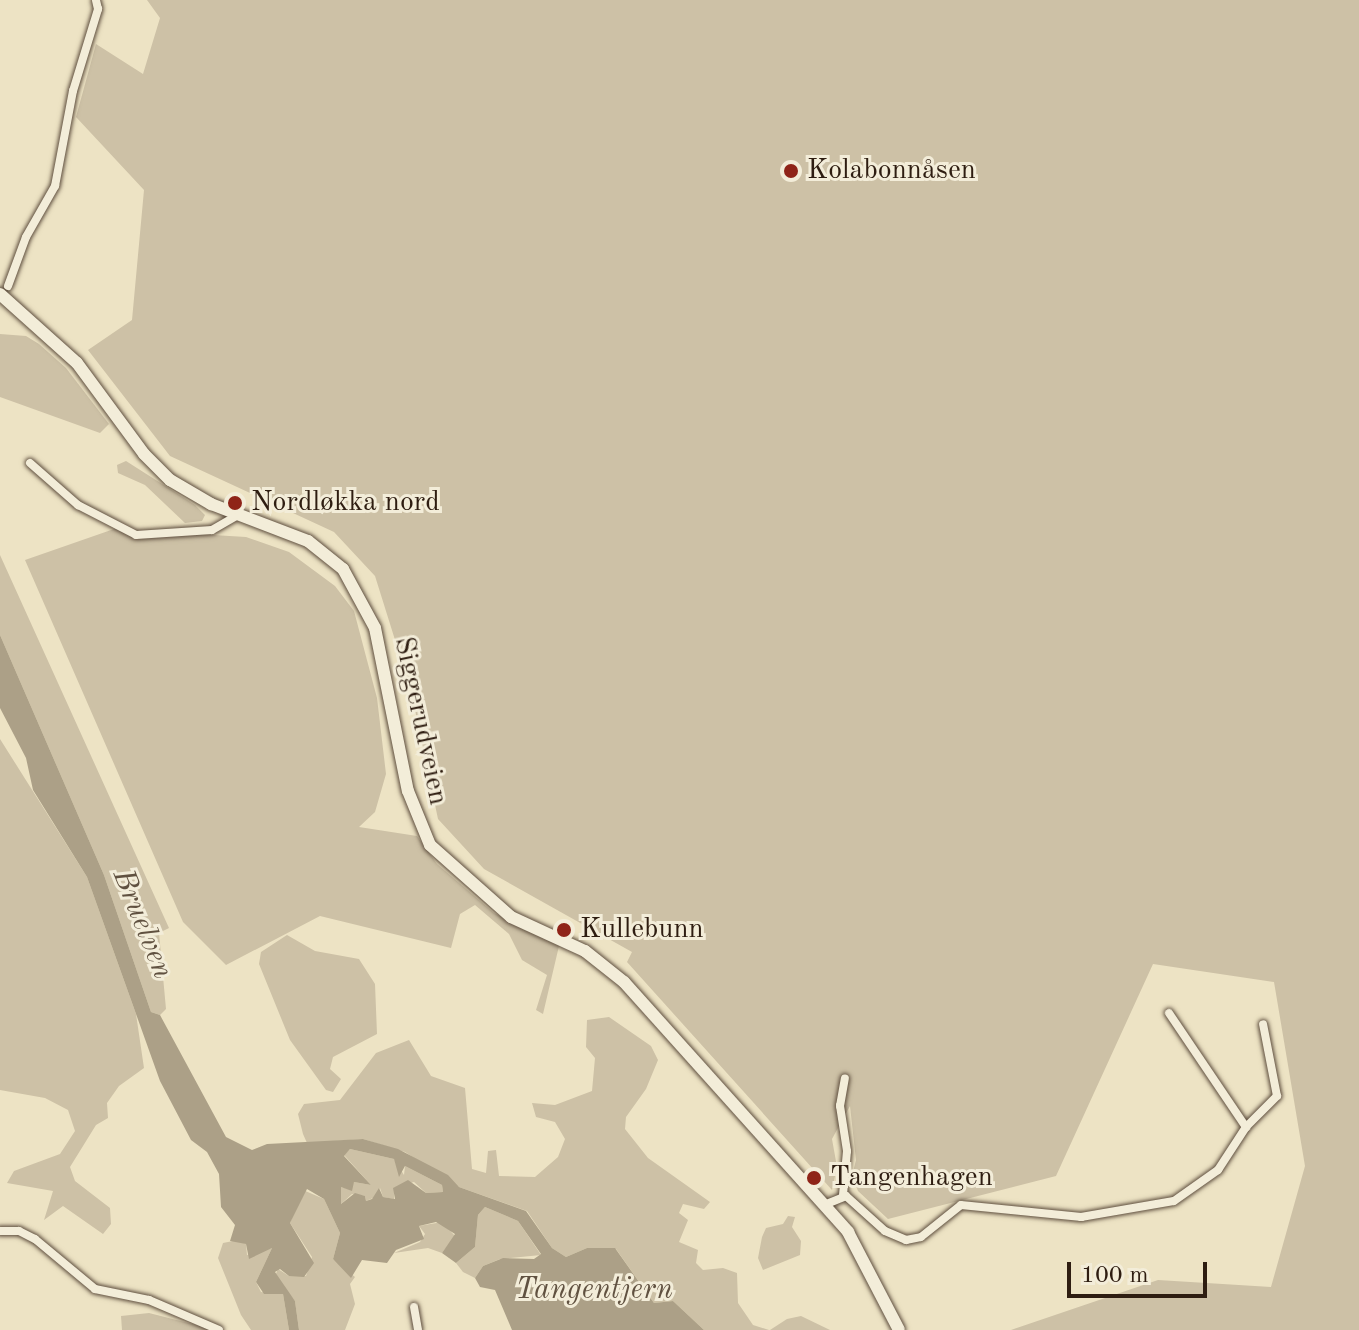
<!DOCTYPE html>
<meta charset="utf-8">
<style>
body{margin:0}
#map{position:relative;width:1359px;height:1330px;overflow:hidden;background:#ede3c4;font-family:"Old Standard TT",serif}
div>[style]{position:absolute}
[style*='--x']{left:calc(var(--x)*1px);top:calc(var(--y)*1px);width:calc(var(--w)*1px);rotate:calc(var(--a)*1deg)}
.green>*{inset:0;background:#cdc1a6}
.water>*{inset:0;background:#aca087}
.roads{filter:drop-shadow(0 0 2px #5e4e3e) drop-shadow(0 0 2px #5e4e3e)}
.street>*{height:8px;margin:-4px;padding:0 4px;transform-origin:4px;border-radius:4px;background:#f3edd9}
.secondary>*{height:12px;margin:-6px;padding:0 6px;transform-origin:6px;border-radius:6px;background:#f3edd9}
.dots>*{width:22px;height:22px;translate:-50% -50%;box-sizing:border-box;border:4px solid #f3edd9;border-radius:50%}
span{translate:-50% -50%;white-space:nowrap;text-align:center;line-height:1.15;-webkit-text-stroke:6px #f3edd9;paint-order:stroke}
.poi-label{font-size:28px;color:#2e1d11}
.left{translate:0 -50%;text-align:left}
.street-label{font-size:28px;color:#2e1d11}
.water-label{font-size:30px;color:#605140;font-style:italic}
.scale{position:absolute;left:1067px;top:1262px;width:140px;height:36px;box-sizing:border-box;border:4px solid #2e1d11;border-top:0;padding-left:10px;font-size:24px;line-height:28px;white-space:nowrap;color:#2e1d11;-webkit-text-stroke:6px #f3edd9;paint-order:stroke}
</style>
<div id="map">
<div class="green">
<i style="clip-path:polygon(147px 0,1359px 0,1359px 1330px,1011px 1330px,1158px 1280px,1271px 1287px,1305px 1166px,1274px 982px,1153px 964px,1056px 1176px,888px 1219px,858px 1191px,852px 1176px,856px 1160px,850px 1106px,832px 1139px,837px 1167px,832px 1190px,627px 962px,632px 952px,484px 869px,438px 819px,411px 691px,375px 576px,334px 532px,170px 456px,88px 350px,132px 320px,144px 190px,76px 117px,96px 44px,143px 74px,160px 18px)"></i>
<i style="clip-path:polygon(0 334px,26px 336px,39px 344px,66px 368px,109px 424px,100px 433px,0 397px)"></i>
<i style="clip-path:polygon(126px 461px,195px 505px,205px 515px,202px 521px,185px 523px,145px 485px,118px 473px,117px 465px)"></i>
<i style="clip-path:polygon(114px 529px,246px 537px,289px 552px,335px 586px,354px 611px,377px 698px,386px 774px,375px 812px,359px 827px,417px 836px,437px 864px,494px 913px,559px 946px,543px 1014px,536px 1010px,547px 975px,522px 960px,509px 934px,475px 905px,460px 914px,451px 948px,320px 916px,226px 965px,183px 922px,25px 560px)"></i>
<i style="clip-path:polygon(0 555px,169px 928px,159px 933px,166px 1009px,160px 1015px,151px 1012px,104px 875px,0 635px)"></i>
<i style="clip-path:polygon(0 739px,87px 877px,136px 1014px,144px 1068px,119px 1086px,107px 1103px,108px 1118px,96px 1125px,70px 1167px,75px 1181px,110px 1208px,111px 1224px,103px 1234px,63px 1206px,44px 1220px,53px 1191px,7px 1183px,14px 1171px,60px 1154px,75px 1131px,68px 1110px,45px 1098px,0 1090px)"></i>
<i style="clip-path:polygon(287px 935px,315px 951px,359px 959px,375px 984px,377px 1034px,333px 1057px,330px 1069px,341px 1079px,333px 1092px,326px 1090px,290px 1040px,259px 964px,261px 952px)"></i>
<i style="clip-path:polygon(609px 1017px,651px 1046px,658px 1060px,646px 1089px,626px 1117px,625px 1129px,648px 1158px,710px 1202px,704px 1209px,683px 1204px,679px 1213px,688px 1220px,679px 1242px,698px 1250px,696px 1263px,703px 1270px,723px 1268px,737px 1273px,738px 1303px,753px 1325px,769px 1330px,704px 1330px,673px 1301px,654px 1303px,616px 1249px,587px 1248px,566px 1257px,552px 1248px,527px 1211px,459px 1187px,405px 1152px,363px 1139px,307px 1143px,303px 1134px,298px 1114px,304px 1104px,340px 1100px,376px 1053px,409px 1040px,431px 1076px,465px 1088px,472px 1169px,486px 1173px,488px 1151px,496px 1150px,499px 1176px,535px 1177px,558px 1157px,565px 1139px,555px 1122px,536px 1117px,532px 1103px,555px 1105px,592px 1091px,595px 1058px,586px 1047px,587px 1020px)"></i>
<i style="clip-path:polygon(350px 1149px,394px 1159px,404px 1175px,405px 1166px,442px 1185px,443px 1192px,426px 1193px,414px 1182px,394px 1188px,394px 1199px,383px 1197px,380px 1188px,373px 1198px,366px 1201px,365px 1196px,352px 1194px,341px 1204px,341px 1187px,349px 1189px,354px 1182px,371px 1185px,344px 1155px)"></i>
<i style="clip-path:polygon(303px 1190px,324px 1199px,340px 1233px,333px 1259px,355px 1277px,350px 1284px,355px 1304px,345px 1330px,299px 1330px,295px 1301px,275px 1276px,278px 1269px,289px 1276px,306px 1276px,310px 1264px,312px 1257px,290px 1223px)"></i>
<i style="clip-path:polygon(485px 1207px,518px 1221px,541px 1255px,500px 1259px,483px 1266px,475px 1278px,463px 1272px,456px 1263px,475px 1247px,478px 1215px)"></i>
<i style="clip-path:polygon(788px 1216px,795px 1217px,792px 1227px,801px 1241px,800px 1255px,763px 1270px,758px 1258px,762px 1237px,766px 1228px,783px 1224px)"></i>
<i style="clip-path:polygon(442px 1222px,455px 1236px,442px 1253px,428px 1248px,394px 1253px,420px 1242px,425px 1234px,419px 1226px)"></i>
<i style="clip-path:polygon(238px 1240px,246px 1244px,247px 1255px,272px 1248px,256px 1282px,261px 1292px,283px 1294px,289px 1330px,251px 1330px,241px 1315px,218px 1258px,223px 1243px)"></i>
<i style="clip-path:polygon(149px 1313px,204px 1327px,208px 1330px,122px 1330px,121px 1316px)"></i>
<i style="clip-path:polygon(801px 1316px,830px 1330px,770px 1330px,787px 1319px)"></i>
</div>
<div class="water">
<i style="clip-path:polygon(evenodd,0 635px,104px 875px,151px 1012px,160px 1015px,226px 1137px,252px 1150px,267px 1144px,363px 1139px,398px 1149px,448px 1175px,459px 1187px,526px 1211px,552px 1248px,566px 1257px,587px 1248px,615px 1248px,654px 1303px,673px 1301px,704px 1330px,512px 1330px,495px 1290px,480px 1287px,475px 1278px,483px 1266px,503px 1258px,534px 1259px,541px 1254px,518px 1221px,485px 1207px,478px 1215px,475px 1247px,456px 1263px,442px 1253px,455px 1234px,436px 1222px,419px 1226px,424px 1239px,396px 1250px,387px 1263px,362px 1260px,351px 1278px,333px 1259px,340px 1233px,324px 1199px,307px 1189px,290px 1223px,314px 1263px,304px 1277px,289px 1276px,280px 1269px,275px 1272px,295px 1301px,299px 1330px,289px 1330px,283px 1294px,264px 1294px,256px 1282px,272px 1248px,249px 1259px,246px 1244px,230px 1241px,235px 1225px,221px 1207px,219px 1174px,207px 1152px,191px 1140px,160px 1081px,87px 877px,33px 790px,26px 758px,0 708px,0 635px,350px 1149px,394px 1159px,399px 1177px,405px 1166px,442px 1185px,443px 1192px,426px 1193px,408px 1180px,393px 1188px,395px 1199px,383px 1197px,379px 1188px,372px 1199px,366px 1201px,365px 1196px,355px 1193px,341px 1204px,341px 1187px,352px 1191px,354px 1182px,371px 1185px,344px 1156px,350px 1149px)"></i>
</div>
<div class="roads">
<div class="street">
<i style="--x:8;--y:286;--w:52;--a:-69.8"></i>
<i style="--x:26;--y:237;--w:59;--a:-60.4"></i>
<i style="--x:55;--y:186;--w:97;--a:-79.3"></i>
<i style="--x:73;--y:91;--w:86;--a:-73"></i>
<i style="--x:98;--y:9;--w:9;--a:-103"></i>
<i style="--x:30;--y:463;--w:64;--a:41.2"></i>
<i style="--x:78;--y:505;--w:65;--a:27.3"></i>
<i style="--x:136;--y:535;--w:76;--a:-3.8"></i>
<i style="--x:212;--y:530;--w:30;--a:-30"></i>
<i style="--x:1169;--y:1013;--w:138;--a:56"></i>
<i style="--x:843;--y:1195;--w:44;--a:-84.8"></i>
<i style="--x:847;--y:1151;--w:46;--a:-98.8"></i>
<i style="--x:840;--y:1106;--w:28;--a:-80"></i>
<i style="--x:824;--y:1205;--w:24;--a:-22"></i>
<i style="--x:846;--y:1196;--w:52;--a:41.9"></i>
<i style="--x:885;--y:1231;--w:23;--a:23"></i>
<i style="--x:906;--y:1240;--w:15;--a:-11"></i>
<i style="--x:921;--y:1237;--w:51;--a:-38.7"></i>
<i style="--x:961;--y:1205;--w:121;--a:5.7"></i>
<i style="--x:1081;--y:1217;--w:94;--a:-9.8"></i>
<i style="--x:1174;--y:1201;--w:54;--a:-35.2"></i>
<i style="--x:1218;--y:1170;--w:51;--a:-56.9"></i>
<i style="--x:1246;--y:1127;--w:44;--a:-45"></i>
<i style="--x:1277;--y:1096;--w:73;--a:-101"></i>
<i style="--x:0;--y:1231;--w:19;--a:0"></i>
<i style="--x:19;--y:1231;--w:18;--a:27"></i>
<i style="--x:35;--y:1239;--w:78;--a:39.8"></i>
<i style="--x:95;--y:1289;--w:55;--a:11.5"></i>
<i style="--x:149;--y:1300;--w:76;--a:23.2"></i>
<i style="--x:414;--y:1307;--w:23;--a:80"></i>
</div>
<div class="secondary">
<i style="--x:0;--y:294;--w:103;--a:41.9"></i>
<i style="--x:77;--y:363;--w:113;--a:53.6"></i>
<i style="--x:144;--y:454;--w:37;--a:45"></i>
<i style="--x:170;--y:480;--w:48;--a:30.3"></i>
<i style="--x:211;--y:504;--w:104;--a:20.9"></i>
<i style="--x:308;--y:541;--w:45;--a:38.7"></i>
<i style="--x:343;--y:569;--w:67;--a:61.5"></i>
<i style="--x:375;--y:628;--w:166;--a:78.6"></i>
<i style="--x:408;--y:791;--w:58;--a:67.8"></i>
<i style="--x:430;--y:845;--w:108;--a:41.6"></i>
<i style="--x:511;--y:917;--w:81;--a:24.7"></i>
<i style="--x:585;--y:951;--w:50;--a:38.5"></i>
<i style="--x:624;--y:982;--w:336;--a:48.1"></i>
<i style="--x:848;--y:1232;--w:110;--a:62.5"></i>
</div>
</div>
<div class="dots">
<i style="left:791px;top:171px;background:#8f2418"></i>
<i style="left:235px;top:503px;background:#8f2418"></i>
<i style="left:564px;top:930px;background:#8f2418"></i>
<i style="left:814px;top:1178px;background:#8f2418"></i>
</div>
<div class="poi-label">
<span class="left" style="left:807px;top:171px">Kolabonnåsen</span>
<span class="left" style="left:251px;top:503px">Nordløkka nord</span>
<span class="left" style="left:580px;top:930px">Kullebunn</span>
<span class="left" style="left:830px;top:1178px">Tangenhagen</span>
</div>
<div class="street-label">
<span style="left:420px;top:721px;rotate:78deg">Siggerudveien</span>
</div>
<div class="water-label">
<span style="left:142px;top:924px;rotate:68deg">Bruelven</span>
<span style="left:594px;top:1290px">Tangentjern</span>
</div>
<div class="scale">100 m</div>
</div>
